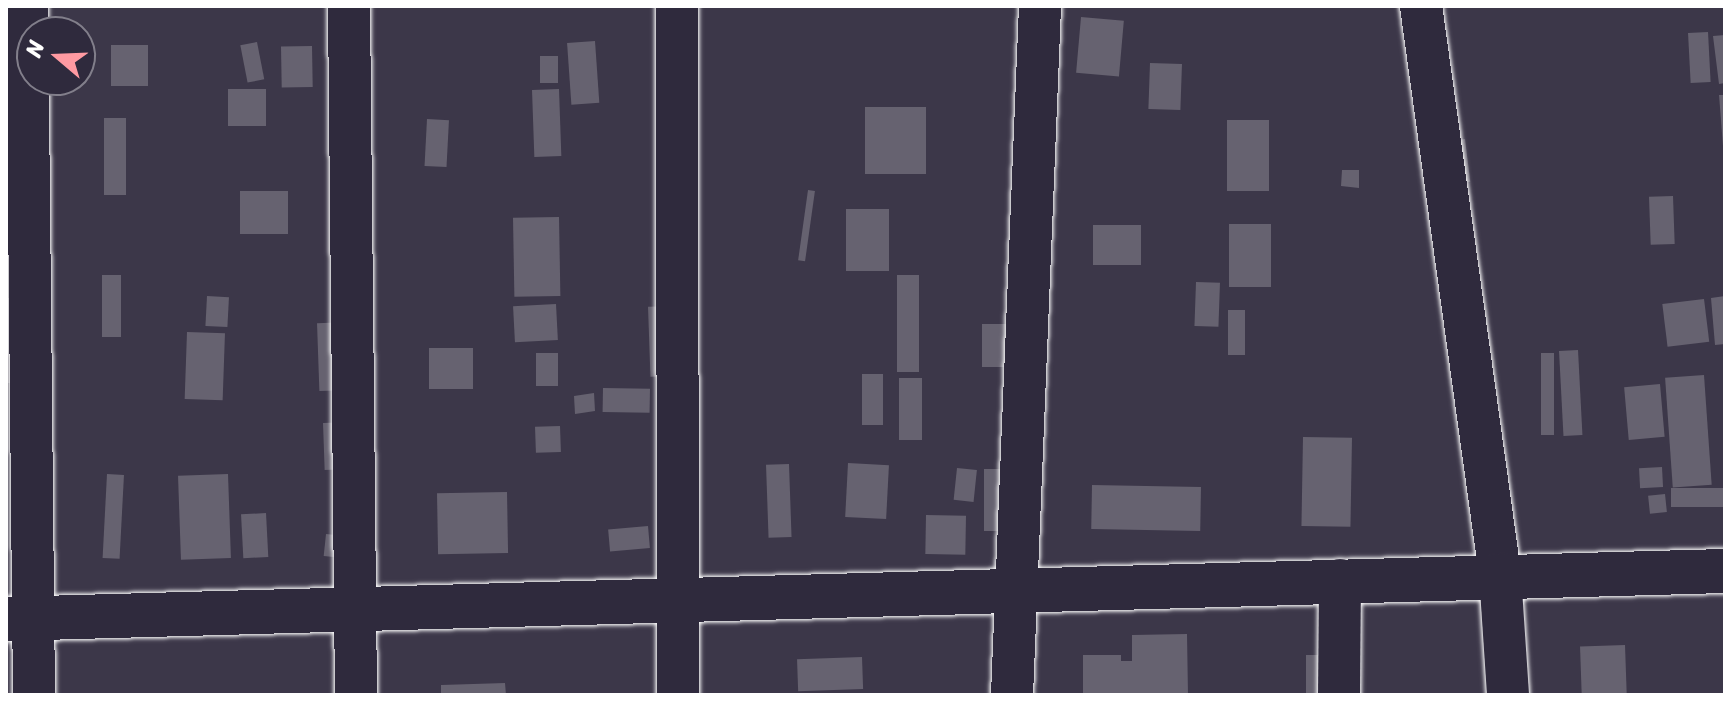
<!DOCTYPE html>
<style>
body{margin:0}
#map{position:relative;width:1731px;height:701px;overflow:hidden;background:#3c3749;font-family:Sriracha,sans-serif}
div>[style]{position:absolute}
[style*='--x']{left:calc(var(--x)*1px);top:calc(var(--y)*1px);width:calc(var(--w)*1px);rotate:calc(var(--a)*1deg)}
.building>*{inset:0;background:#666270;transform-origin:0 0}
.roads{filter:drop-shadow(0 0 2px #fff) drop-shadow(0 0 2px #fff)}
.street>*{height:42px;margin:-21px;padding:0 21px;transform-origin:21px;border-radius:21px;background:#2f2a3d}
.secondary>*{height:44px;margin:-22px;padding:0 22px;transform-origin:22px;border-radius:22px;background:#2f2a3d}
span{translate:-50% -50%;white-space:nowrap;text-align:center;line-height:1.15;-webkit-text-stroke:6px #2f2a3d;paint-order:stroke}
.frame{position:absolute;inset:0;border:8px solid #fff;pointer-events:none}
.north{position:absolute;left:16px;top:16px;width:80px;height:80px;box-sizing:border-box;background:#2f2a3d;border:2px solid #827f8b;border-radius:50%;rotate:289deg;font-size:22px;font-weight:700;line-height:32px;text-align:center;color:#fff}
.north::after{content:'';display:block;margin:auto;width:28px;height:36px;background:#ff9aa2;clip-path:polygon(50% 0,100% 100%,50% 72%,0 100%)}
</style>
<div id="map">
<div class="building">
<i style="left:1081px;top:17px;width:43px;height:56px;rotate:5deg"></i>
<i style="left:1708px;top:32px;width:50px;height:20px;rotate:87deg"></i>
<i style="clip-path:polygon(1725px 35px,1725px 83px,1719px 84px,1713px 36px)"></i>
<i style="left:595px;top:41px;width:62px;height:28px;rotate:86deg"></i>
<i style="left:257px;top:42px;width:38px;height:17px;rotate:79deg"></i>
<i style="left:148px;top:45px;width:41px;height:37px;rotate:90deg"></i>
<i style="left:312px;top:46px;width:41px;height:31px;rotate:89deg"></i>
<i style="left:540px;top:56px;width:18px;height:27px"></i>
<i style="left:1150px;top:63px;width:32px;height:46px;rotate:2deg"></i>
<i style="left:228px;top:89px;width:38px;height:37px"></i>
<i style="left:559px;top:89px;width:67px;height:27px;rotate:88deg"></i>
<i style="clip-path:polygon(1719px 95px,1725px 95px,1725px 146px,1723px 146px)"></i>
<i style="left:926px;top:107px;width:67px;height:61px;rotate:90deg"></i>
<i style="left:104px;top:118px;width:22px;height:77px"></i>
<i style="left:427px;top:119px;width:22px;height:47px;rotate:3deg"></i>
<i style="left:1269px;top:120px;width:71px;height:42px;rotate:90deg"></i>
<i style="left:1465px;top:139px;width:43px;height:20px;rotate:83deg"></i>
<i style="clip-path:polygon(1342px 170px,1359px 170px,1359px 188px,1341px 186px)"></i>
<i style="left:808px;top:190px;width:7px;height:71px;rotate:8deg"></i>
<i style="left:288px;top:191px;width:43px;height:48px;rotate:90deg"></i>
<i style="left:1673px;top:196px;width:48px;height:24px;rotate:88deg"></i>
<i style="left:846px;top:209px;width:43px;height:62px"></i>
<i style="left:559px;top:217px;width:79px;height:46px;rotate:89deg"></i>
<i style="left:1229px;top:224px;width:42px;height:63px"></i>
<i style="left:1093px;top:225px;width:48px;height:40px"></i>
<i style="left:102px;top:275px;width:19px;height:62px"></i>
<i style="left:897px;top:275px;width:22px;height:97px"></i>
<i style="left:1196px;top:282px;width:24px;height:44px;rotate:2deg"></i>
<i style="left:207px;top:296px;width:22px;height:30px;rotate:3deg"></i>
<i style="clip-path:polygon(1725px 296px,1725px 344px,1715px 345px,1711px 298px)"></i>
<i style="left:6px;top:298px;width:23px;height:85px"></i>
<i style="left:1704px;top:299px;width:43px;height:42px;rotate:83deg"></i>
<i style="left:556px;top:304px;width:36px;height:43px;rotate:87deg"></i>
<i style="left:673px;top:306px;width:70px;height:25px;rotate:88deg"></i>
<i style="left:1228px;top:310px;width:17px;height:45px"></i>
<i style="left:350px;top:322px;width:68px;height:33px;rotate:88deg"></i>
<i style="left:982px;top:324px;width:38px;height:43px"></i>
<i style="left:187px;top:332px;width:38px;height:67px;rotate:2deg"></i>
<i style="left:473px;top:348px;width:41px;height:44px;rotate:90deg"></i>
<i style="left:1578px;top:350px;width:85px;height:19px;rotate:87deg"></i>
<i style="left:536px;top:353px;width:22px;height:33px"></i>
<i style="left:1541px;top:353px;width:13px;height:82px"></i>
<i style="left:862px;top:374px;width:21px;height:51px"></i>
<i style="left:1704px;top:375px;width:110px;height:39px;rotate:86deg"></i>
<i style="left:899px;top:378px;width:23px;height:62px"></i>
<i style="left:1660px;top:384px;width:53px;height:36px;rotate:85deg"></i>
<i style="left:603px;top:388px;width:47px;height:24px;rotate:1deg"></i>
<i style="clip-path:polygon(594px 393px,595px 411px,575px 414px,574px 396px)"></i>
<i style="left:350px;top:422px;width:47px;height:27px;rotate:88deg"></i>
<i style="left:560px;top:426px;width:26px;height:25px;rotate:88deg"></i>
<i style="left:1303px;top:437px;width:49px;height:89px;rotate:1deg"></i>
<i style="left:848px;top:463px;width:41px;height:54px;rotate:3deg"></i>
<i style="left:789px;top:464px;width:73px;height:23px;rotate:88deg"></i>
<i style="left:1662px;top:467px;width:20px;height:23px;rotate:87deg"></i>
<i style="left:957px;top:468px;width:20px;height:32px;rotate:6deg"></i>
<i style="left:984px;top:469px;width:31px;height:62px"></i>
<i style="left:107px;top:474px;width:17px;height:84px;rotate:3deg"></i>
<i style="left:228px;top:474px;width:84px;height:50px;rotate:88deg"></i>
<i style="left:1092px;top:485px;width:109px;height:44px;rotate:1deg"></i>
<i style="left:1725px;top:488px;width:19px;height:54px;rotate:90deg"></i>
<i style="left:507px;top:492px;width:61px;height:70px;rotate:89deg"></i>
<i style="left:1665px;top:494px;width:18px;height:17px;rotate:84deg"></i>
<i style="left:266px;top:513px;width:44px;height:25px;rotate:87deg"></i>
<i style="left:926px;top:515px;width:40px;height:39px;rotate:1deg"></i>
<i style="left:648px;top:526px;width:22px;height:40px;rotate:85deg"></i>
<i style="left:326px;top:534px;width:27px;height:22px;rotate:6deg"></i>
<i style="clip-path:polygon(1187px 634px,1188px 695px,1083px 695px,1083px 655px,1121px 655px,1121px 661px,1132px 661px,1132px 635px)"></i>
<i style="left:1625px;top:645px;width:50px;height:45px;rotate:88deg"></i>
<i style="left:1306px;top:655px;width:30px;height:40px"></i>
<i style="left:862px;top:657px;width:32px;height:65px;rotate:88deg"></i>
<i style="clip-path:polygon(505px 683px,506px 695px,441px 695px,441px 685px)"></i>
</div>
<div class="roads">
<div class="street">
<i style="--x:27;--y:6;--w:689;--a:89.42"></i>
<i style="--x:349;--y:6;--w:689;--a:89.42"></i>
<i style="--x:677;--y:6;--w:689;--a:89.92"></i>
<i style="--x:1421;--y:6;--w:573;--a:82.08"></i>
<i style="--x:1500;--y:574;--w:121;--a:86.2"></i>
<i style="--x:1012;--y:695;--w:690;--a:-87.67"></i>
<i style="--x:1339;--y:695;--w:115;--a:-89.5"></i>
</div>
<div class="secondary">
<i style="--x:6;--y:619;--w:1720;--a:-1.6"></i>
</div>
</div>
<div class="frame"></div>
<div class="north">N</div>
</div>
